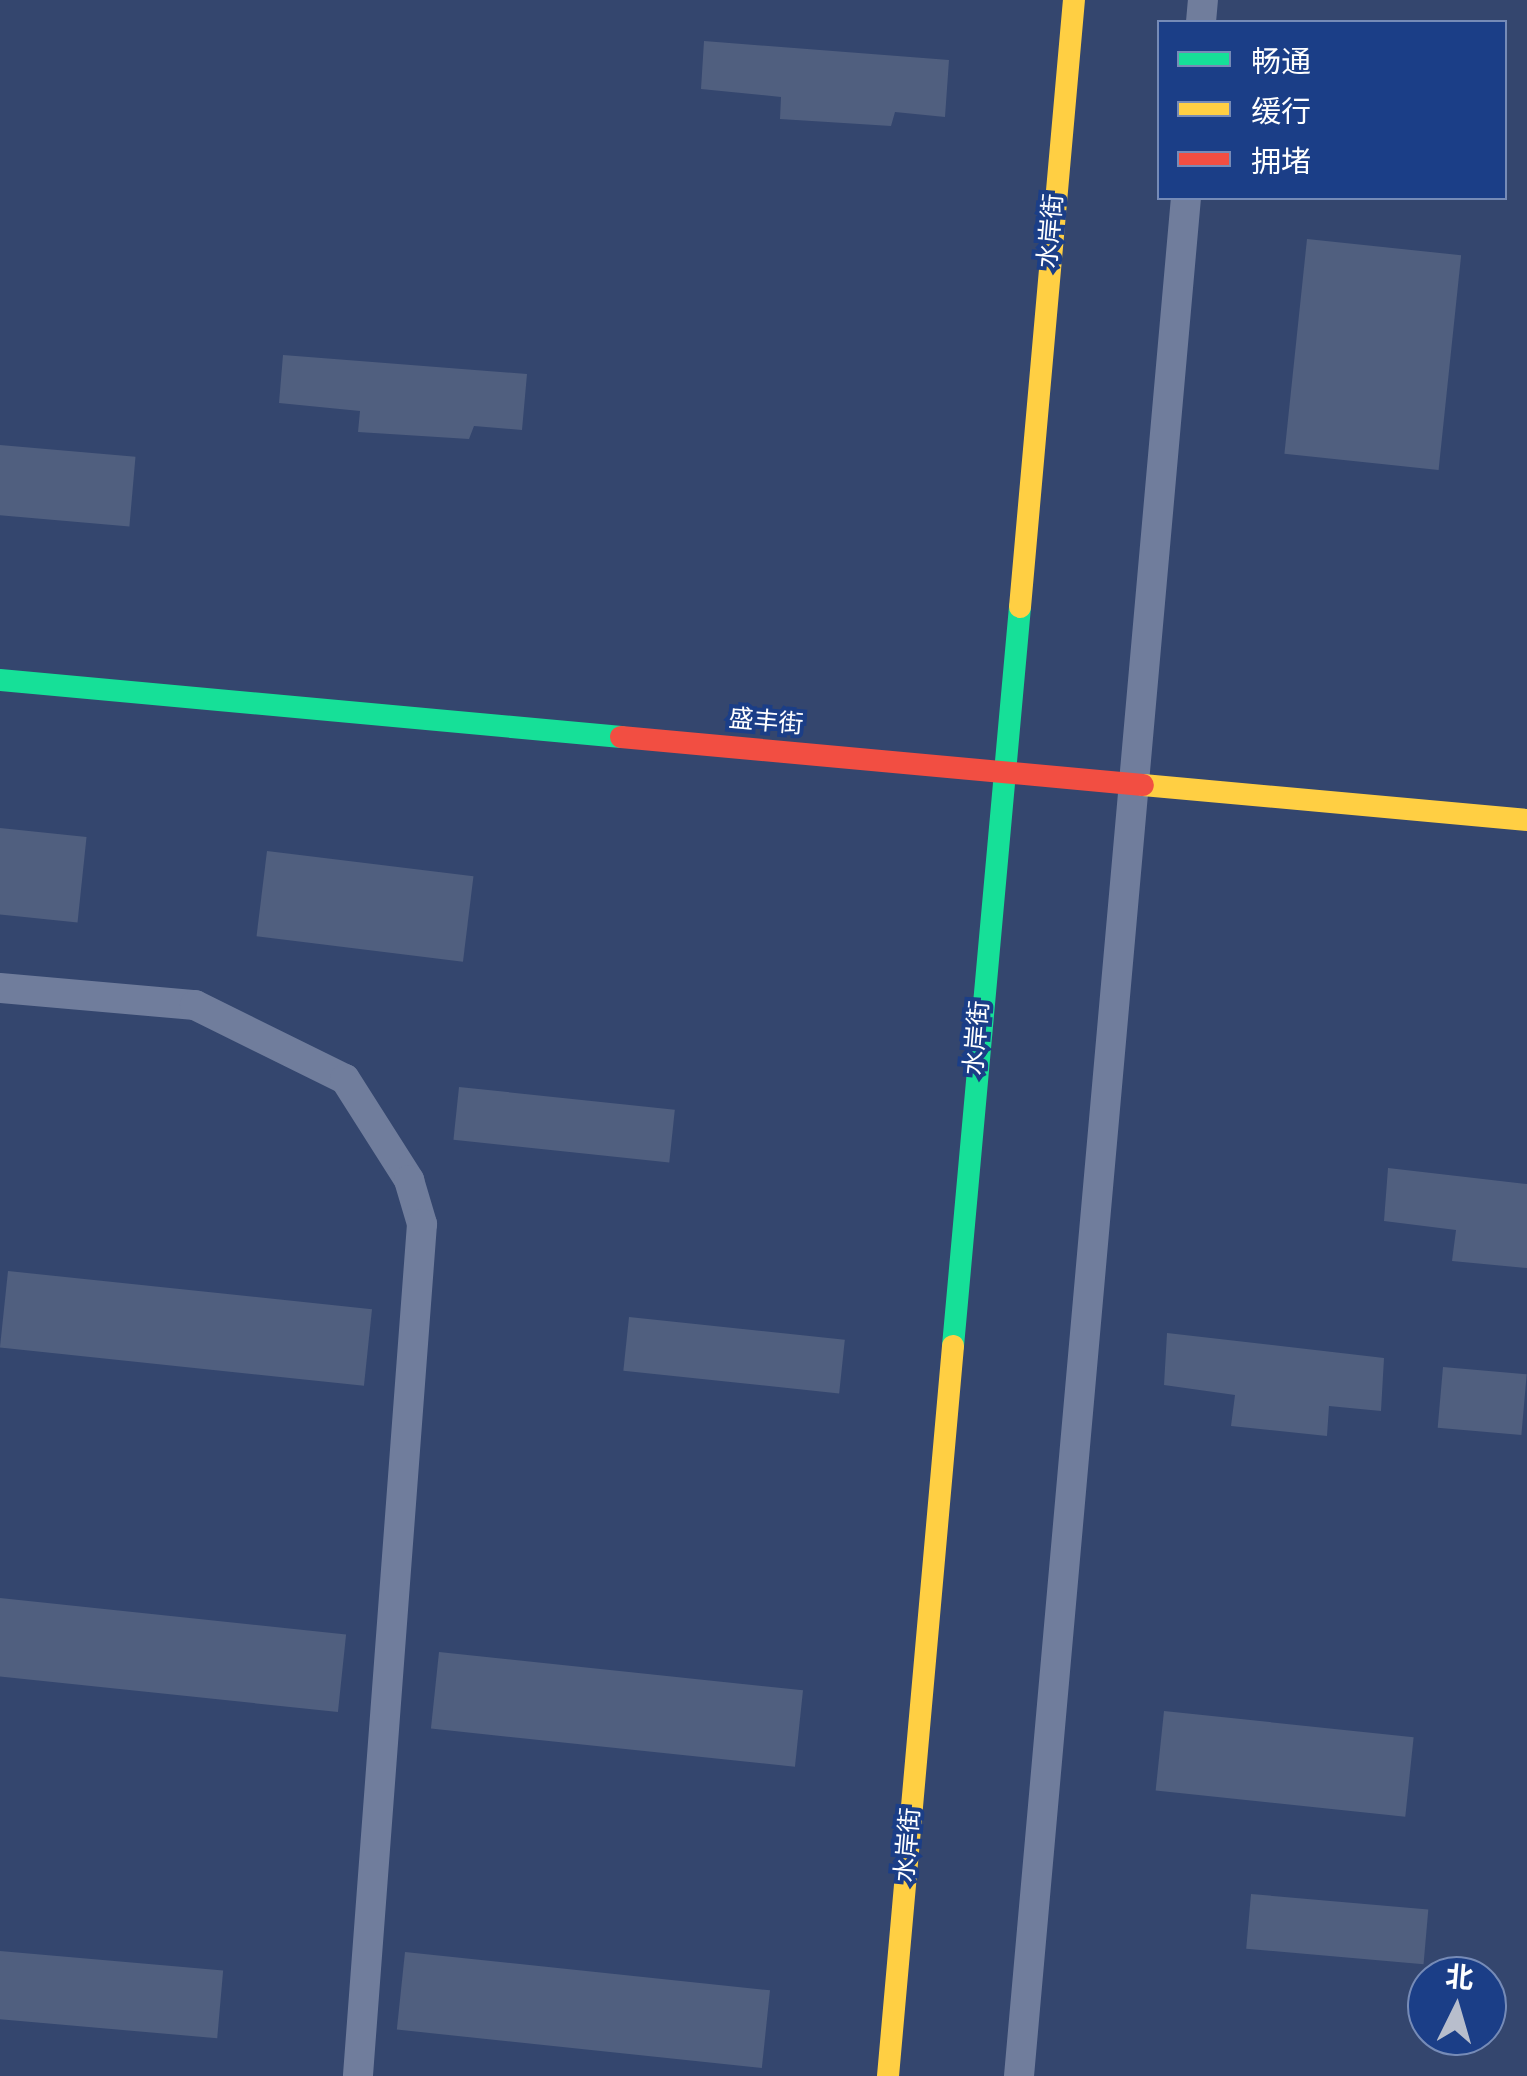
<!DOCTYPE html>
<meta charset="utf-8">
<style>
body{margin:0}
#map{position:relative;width:1527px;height:2076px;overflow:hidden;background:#34466e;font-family:"Work Sans","Noto Sans SC",sans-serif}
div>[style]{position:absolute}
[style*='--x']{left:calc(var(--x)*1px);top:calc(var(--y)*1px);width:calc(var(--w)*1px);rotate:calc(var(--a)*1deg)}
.building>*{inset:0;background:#505f7f;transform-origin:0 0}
.street>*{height:30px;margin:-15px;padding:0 15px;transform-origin:15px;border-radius:15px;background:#707d9c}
.fast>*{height:22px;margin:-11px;padding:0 11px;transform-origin:11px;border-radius:11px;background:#16e098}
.slow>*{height:22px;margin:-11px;padding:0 11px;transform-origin:11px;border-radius:11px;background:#ffcf43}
.jam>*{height:22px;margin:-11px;padding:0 11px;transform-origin:11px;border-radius:11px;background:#f24e42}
span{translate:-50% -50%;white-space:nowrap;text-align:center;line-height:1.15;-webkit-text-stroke:8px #1b3e87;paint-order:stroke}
.street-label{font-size:25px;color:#fff}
.legend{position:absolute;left:1157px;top:20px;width:350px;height:180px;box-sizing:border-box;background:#1b3e87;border:2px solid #768bb7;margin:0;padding:12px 18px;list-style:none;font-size:30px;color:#fff}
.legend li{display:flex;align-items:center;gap:20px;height:50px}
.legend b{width:50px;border:2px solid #768bb7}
.north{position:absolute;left:1407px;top:1956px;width:100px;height:100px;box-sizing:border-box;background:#1b3e87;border:2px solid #768bb7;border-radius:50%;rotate:5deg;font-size:28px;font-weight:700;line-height:40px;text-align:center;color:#fff}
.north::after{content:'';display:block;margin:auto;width:35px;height:45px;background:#b8becc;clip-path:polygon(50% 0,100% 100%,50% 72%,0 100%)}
</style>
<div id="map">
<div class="building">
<i style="clip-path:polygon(704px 41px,949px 60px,945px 117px,895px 112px,891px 126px,780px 119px,781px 97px,701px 89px)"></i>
<i style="left:1307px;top:239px;width:155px;height:216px;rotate:6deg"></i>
<i style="clip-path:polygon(283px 355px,527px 374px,522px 430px,474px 426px,469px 439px,358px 432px,360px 411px,279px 403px)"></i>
<i style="left:0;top:445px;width:136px;height:70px;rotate:5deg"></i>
<i style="left:0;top:828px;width:87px;height:86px;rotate:6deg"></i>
<i style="left:267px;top:851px;width:208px;height:86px;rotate:7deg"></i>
<i style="left:459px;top:1087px;width:217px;height:53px;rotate:6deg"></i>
<i style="clip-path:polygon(1388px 1168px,1527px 1184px,1527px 1268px,1452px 1261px,1456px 1230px,1384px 1221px)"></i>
<i style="left:8px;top:1271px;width:366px;height:77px;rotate:6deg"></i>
<i style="left:629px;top:1317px;width:217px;height:54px;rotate:6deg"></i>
<i style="clip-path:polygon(1167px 1333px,1384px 1358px,1381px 1411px,1329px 1406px,1327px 1436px,1231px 1426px,1235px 1395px,1164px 1385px)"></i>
<i style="left:1443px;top:1367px;width:84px;height:61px;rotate:5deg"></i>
<i style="left:0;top:1598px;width:348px;height:78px;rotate:6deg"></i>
<i style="left:439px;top:1652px;width:366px;height:77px;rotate:6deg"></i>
<i style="left:1164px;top:1711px;width:251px;height:80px;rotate:6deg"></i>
<i style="left:1251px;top:1894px;width:178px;height:55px;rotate:5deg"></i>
<i style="left:0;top:1951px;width:224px;height:68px;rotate:5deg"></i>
<i style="left:405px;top:1952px;width:367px;height:78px;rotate:6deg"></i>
</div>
<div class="street">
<i style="--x:1201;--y:22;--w:22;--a:-85"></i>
<i style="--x:0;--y:988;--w:196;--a:5"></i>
<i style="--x:195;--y:1005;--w:167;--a:26.3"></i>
<i style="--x:345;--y:1079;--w:120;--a:57.6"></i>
<i style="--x:409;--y:1180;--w:46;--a:73.5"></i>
<i style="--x:422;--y:1224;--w:854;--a:94.3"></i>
<i style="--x:1019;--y:2076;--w:1885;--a:-84.92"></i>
</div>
<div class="fast">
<i style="--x:0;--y:680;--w:624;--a:5.24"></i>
<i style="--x:953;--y:1346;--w:742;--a:-84.82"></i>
</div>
<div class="slow">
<i style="--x:1020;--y:607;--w:609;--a:-84.92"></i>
<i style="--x:1143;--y:785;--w:386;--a:5.2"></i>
<i style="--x:888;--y:2076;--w:733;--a:-84.91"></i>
</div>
<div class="jam">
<i style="--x:621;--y:737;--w:524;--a:5.25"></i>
</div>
<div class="street-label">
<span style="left:1051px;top:231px;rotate:-85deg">水岸街</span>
<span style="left:766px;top:722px;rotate:5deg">盛丰街</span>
<span style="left:977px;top:1038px;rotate:-85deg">水岸街</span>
<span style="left:908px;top:1845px;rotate:-85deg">水岸街</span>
</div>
<ul class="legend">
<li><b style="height:12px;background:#16e098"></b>畅通</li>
<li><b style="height:12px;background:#ffcf43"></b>缓行</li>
<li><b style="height:12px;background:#f24e42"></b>拥堵</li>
</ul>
<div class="north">北</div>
</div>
